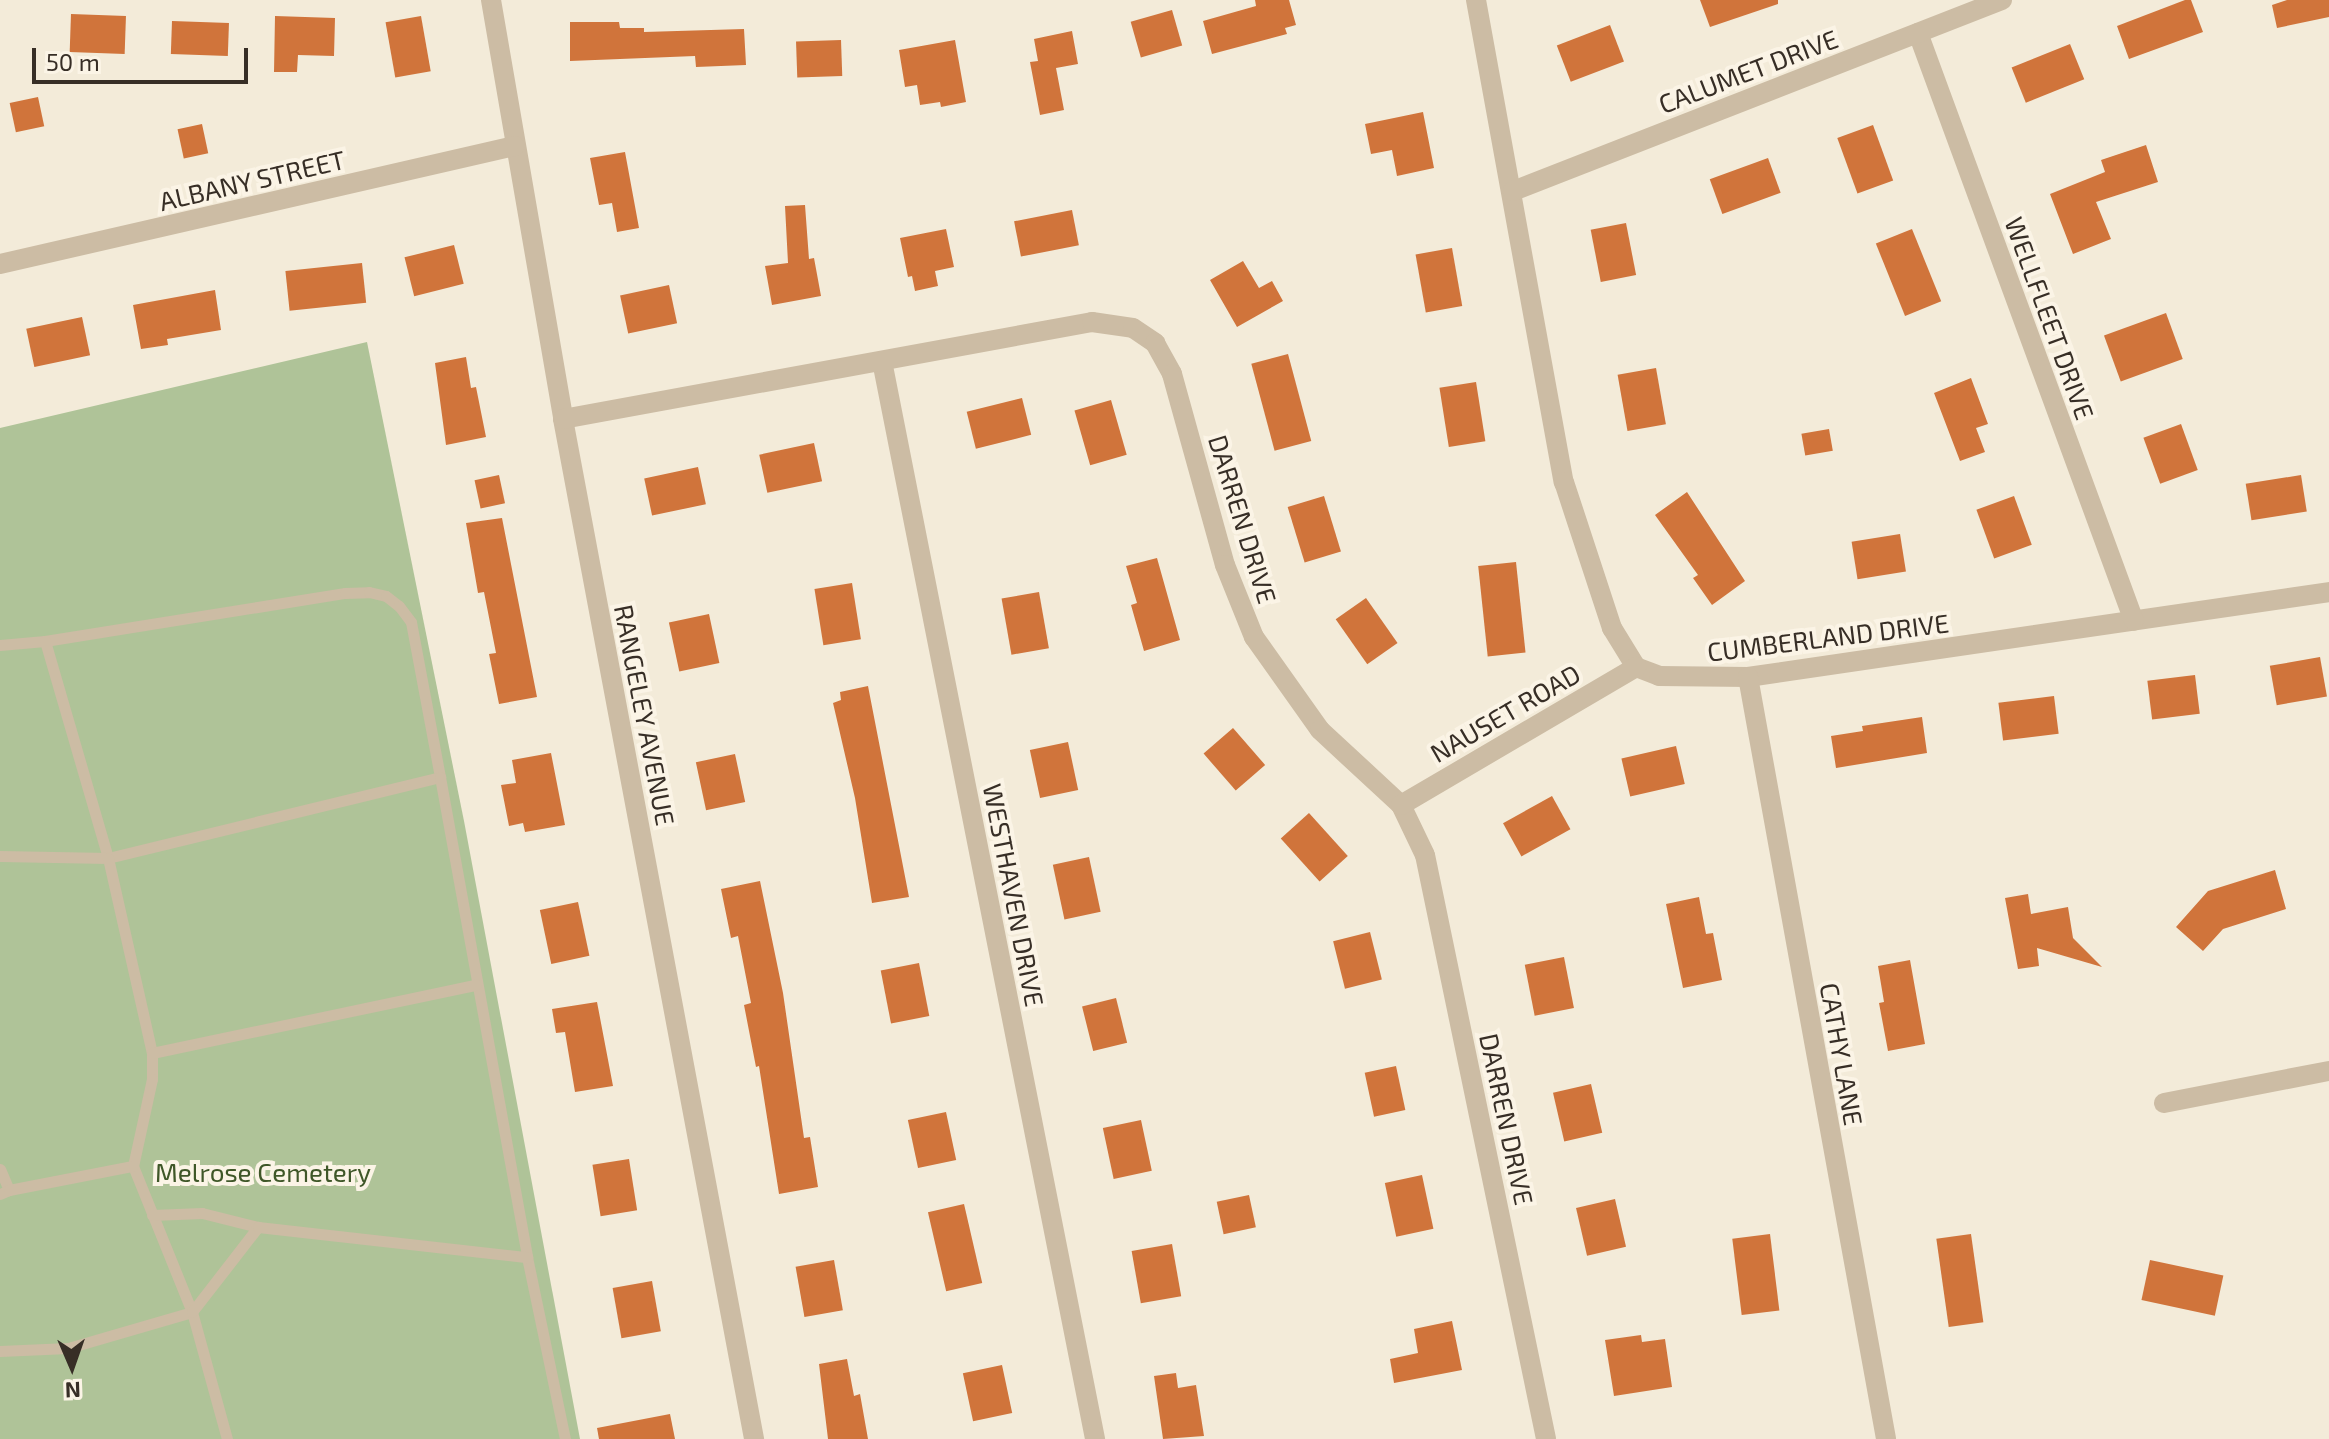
<!DOCTYPE html>
<style>
body{margin:0}
#map{position:relative;width:2329px;height:1439px;overflow:hidden;background:#f3ebd9;font-family:"Exo 2",sans-serif}
div>[style]{position:absolute}
[style*='--x']{left:calc(var(--x)*1px);top:calc(var(--y)*1px);width:calc(var(--w)*1px);rotate:calc(var(--a)*1deg)}
.green>*{inset:0;background:#afc398}
.building>*{inset:0;background:#d0743b;transform-origin:0 0}
.service>*{height:11px;margin:-5.5px;padding:0 5.5px;transform-origin:5.5px;border-radius:5.5px;background:#ccbca4}
.minor>*{height:20px;margin:-10px;padding:0 10px;transform-origin:10px;border-radius:10px;background:#ccbca4}
span{translate:-50% -50%;white-space:nowrap;text-align:center;line-height:1.15;-webkit-text-stroke:8px #fbf4e6;paint-order:stroke}
.street-label{font-size:26px;color:#372e26}
.park-label{font-size:26px;color:#3f5728}
.north{position:absolute;left:32px;top:1327px;width:80px;height:80px;-webkit-text-stroke:6px #fbf4e6;paint-order:stroke;rotate:178deg;font-size:22px;font-weight:700;line-height:32px;text-align:center;color:#372e26}
.north::after{content:'';display:block;margin:auto;width:28px;height:36px;background:#372e26;clip-path:polygon(50% 0,100% 100%,50% 72%,0 100%)}
.scale{position:absolute;left:32px;top:48px;width:216px;height:36px;box-sizing:border-box;border:4px solid #372e26;border-top:0;padding-left:10px;font-size:24px;line-height:28px;white-space:nowrap;color:#372e26;-webkit-text-stroke:6px #fbf4e6;paint-order:stroke}
</style>
<div id="map">
<div class="green">
<i style="clip-path:polygon(367px 342px,464px 821px,580px 1439px,0 1439px,0 428px)"></i>
</div>
<div class="building">
<i style="clip-path:polygon(1255px 0,1289px 0,1296px 25px,1285px 28px,1287px 34px,1212px 54px,1203px 21px,1256px 6px)"></i>
<i style="clip-path:polygon(1700px 0,1778px 0,1778px 4px,1710px 27px)"></i>
<i style="clip-path:polygon(2185px 0,2191px 0,2203px 32px,2129px 59px,2117px 26px)"></i>
<i style="clip-path:polygon(2287px 0,2329px 0,2329px 17px,2277px 28px,2272px 5px)"></i>
<i style="left:1172px;top:10px;width:37px;height:43px;rotate:74deg"></i>
<i style="left:71px;top:14px;width:55px;height:38px;rotate:2deg"></i>
<i style="clip-path:polygon(275px 16px,335px 18px,334px 56px,298px 55px,297px 72px,274px 72px)"></i>
<i style="left:421px;top:16px;width:56px;height:36px;rotate:80deg"></i>
<i style="left:172px;top:21px;width:57px;height:33px;rotate:2deg"></i>
<i style="clip-path:polygon(570px 22px,619px 22px,620px 28px,644px 28px,644px 32px,744px 29px,746px 65px,696px 67px,695px 56px,570px 61px)"></i>
<i style="left:1610px;top:25px;width:39px;height:57px;rotate:69deg"></i>
<i style="clip-path:polygon(1072px 31px,1078px 64px,1056px 68px,1064px 110px,1040px 115px,1030px 62px,1038px 61px,1034px 39px)"></i>
<i style="left:841px;top:40px;width:36px;height:45px;rotate:88deg"></i>
<i style="clip-path:polygon(955px 40px,966px 102px,941px 107px,940px 102px,920px 105px,917px 85px,905px 87px,899px 50px)"></i>
<i style="left:2070px;top:44px;width:38px;height:63px;rotate:68deg"></i>
<i style="left:38px;top:97px;width:30px;height:29px;rotate:78deg"></i>
<i style="clip-path:polygon(1423px 112px,1434px 168px,1397px 176px,1392px 150px,1371px 154px,1365px 124px)"></i>
<i style="left:202px;top:124px;width:30px;height:25px;rotate:78deg"></i>
<i style="left:1873px;top:125px;width:59px;height:38px;rotate:70deg"></i>
<i style="clip-path:polygon(2146px 145px,2158px 182px,2096px 202px,2111px 239px,2073px 254px,2050px 194px,2105px 172px,2101px 160px)"></i>
<i style="clip-path:polygon(625px 152px,639px 228px,617px 232px,612px 203px,599px 205px,590px 158px)"></i>
<i style="left:1768px;top:158px;width:37px;height:62px;rotate:70deg"></i>
<i style="clip-path:polygon(805px 205px,809px 259px,814px 258px,821px 296px,772px 305px,765px 266px,788px 263px,785px 206px)"></i>
<i style="left:1072px;top:210px;width:36px;height:59px;rotate:79deg"></i>
<i style="left:1626px;top:223px;width:53px;height:36px;rotate:79deg"></i>
<i style="clip-path:polygon(946px 229px,954px 267px,935px 271px,938px 286px,915px 291px,912px 276px,908px 277px,900px 238px)"></i>
<i style="left:1912px;top:229px;width:78px;height:39px;rotate:68deg"></i>
<i style="left:454px;top:245px;width:40px;height:51px;rotate:76deg"></i>
<i style="left:1452px;top:248px;width:59px;height:37px;rotate:80deg"></i>
<i style="clip-path:polygon(1243px 261px,1259px 288px,1272px 281px,1283px 301px,1237px 327px,1210px 280px)"></i>
<i style="left:362px;top:263px;width:40px;height:77px;rotate:84deg"></i>
<i style="left:669px;top:285px;width:39px;height:50px;rotate:78deg"></i>
<i style="clip-path:polygon(215px 290px,221px 330px,167px 339px,168px 345px,141px 349px,133px 305px)"></i>
<i style="left:2166px;top:313px;width:49px;height:66px;rotate:70deg"></i>
<i style="left:82px;top:317px;width:39px;height:57px;rotate:78deg"></i>
<i style="left:1288px;top:354px;width:90px;height:38px;rotate:75deg"></i>
<i style="clip-path:polygon(466px 357px,471px 388px,476px 387px,486px 437px,446px 445px,435px 363px)"></i>
<i style="left:1656px;top:368px;width:57px;height:39px;rotate:80deg"></i>
<i style="clip-path:polygon(1971px 378px,1988px 424px,1976px 428px,1985px 452px,1960px 461px,1934px 393px)"></i>
<i style="left:1476px;top:382px;width:60px;height:37px;rotate:81deg"></i>
<i style="left:1022px;top:398px;width:38px;height:57px;rotate:76deg"></i>
<i style="left:1111px;top:400px;width:57px;height:38px;rotate:74deg"></i>
<i style="left:2181px;top:424px;width:49px;height:40px;rotate:70deg"></i>
<i style="left:1829px;top:429px;width:22px;height:28px;rotate:80deg"></i>
<i style="left:814px;top:443px;width:39px;height:56px;rotate:78deg"></i>
<i style="left:698px;top:467px;width:38px;height:55px;rotate:78deg"></i>
<i style="left:499px;top:475px;width:29px;height:25px;rotate:78deg"></i>
<i style="left:2301px;top:475px;width:37px;height:56px;rotate:81deg"></i>
<i style="clip-path:polygon(1687px 492px,1745px 581px,1712px 605px,1693px 578px,1698px 575px,1655px 515px)"></i>
<i style="left:1324px;top:496px;width:58px;height:38px;rotate:73deg"></i>
<i style="left:2014px;top:496px;width:52px;height:40px;rotate:70deg"></i>
<i style="clip-path:polygon(502px 518px,537px 697px,499px 704px,489px 654px,496px 653px,484px 592px,478px 593px,466px 523px)"></i>
<i style="left:1900px;top:534px;width:38px;height:49px;rotate:81deg"></i>
<i style="clip-path:polygon(1157px 558px,1180px 640px,1144px 651px,1131px 605px,1137px 603px,1126px 566px)"></i>
<i style="left:1516px;top:562px;width:91px;height:38px;rotate:84deg"></i>
<i style="left:852px;top:583px;width:57px;height:38px;rotate:81deg"></i>
<i style="left:1039px;top:592px;width:57px;height:38px;rotate:80deg"></i>
<i style="left:1366px;top:598px;width:55px;height:37px;rotate:55deg"></i>
<i style="left:709px;top:614px;width:50px;height:41px;rotate:78deg"></i>
<i style="left:2320px;top:657px;width:40px;height:51px;rotate:80deg"></i>
<i style="left:2195px;top:675px;width:39px;height:48px;rotate:83deg"></i>
<i style="clip-path:polygon(868px 686px,909px 897px,872px 903px,855px 798px,833px 703px,841px 700px,840px 692px)"></i>
<i style="left:2054px;top:696px;width:38px;height:56px;rotate:83deg"></i>
<i style="clip-path:polygon(1922px 717px,1927px 753px,1836px 768px,1831px 736px,1863px 731px,1862px 726px)"></i>
<i style="left:1233px;top:728px;width:49px;height:39px;rotate:49deg"></i>
<i style="left:1068px;top:742px;width:49px;height:39px;rotate:78deg"></i>
<i style="left:1676px;top:746px;width:39px;height:56px;rotate:77deg"></i>
<i style="clip-path:polygon(551px 753px,565px 825px,525px 832px,523px 823px,509px 826px,501px 785px,516px 783px,512px 760px)"></i>
<i style="left:735px;top:754px;width:49px;height:40px;rotate:78deg"></i>
<i style="left:1552px;top:796px;width:38px;height:56px;rotate:61deg"></i>
<i style="left:1309px;top:813px;width:58px;height:38px;rotate:48deg"></i>
<i style="left:1089px;top:857px;width:56px;height:37px;rotate:78deg"></i>
<i style="clip-path:polygon(2275px 870px,2286px 909px,2223px 929px,2203px 951px,2176px 927px,2208px 891px)"></i>
<i style="clip-path:polygon(760px 881px,783px 993px,804px 1138px,810px 1137px,818px 1187px,779px 1194px,759px 1066px,756px 1067px,744px 1005px,751px 1003px,738px 936px,731px 938px,721px 889px)"></i>
<i style="clip-path:polygon(2028px 894px,2031px 914px,2068px 907px,2073px 938px,2102px 967px,2037px 948px,2039px 966px,2018px 969px,2005px 898px)"></i>
<i style="clip-path:polygon(1699px 897px,1706px 934px,1713px 933px,1722px 980px,1683px 988px,1666px 904px)"></i>
<i style="left:578px;top:902px;width:55px;height:39px;rotate:78deg"></i>
<i style="left:1370px;top:932px;width:49px;height:38px;rotate:76deg"></i>
<i style="left:1564px;top:957px;width:52px;height:40px;rotate:79deg"></i>
<i style="clip-path:polygon(1910px 960px,1925px 1044px,1888px 1051px,1879px 1003px,1884px 1002px,1878px 966px)"></i>
<i style="left:919px;top:963px;width:54px;height:39px;rotate:79deg"></i>
<i style="left:1116px;top:998px;width:46px;height:35px;rotate:76deg"></i>
<i style="clip-path:polygon(597px 1002px,613px 1086px,575px 1092px,565px 1032px,556px 1033px,552px 1009px)"></i>
<i style="left:1396px;top:1066px;width:45px;height:32px;rotate:78deg"></i>
<i style="left:1591px;top:1084px;width:50px;height:39px;rotate:77deg"></i>
<i style="left:946px;top:1112px;width:49px;height:39px;rotate:78deg"></i>
<i style="left:1141px;top:1120px;width:52px;height:39px;rotate:78deg"></i>
<i style="left:629px;top:1159px;width:52px;height:37px;rotate:81deg"></i>
<i style="left:1422px;top:1175px;width:55px;height:38px;rotate:78deg"></i>
<i style="left:1249px;top:1195px;width:33px;height:33px;rotate:78deg"></i>
<i style="left:1615px;top:1199px;width:49px;height:40px;rotate:77deg"></i>
<i style="left:964px;top:1204px;width:81px;height:37px;rotate:77deg"></i>
<i style="left:1770px;top:1234px;width:77px;height:38px;rotate:83deg"></i>
<i style="left:1971px;top:1234px;width:89px;height:35px;rotate:82deg"></i>
<i style="left:1172px;top:1244px;width:53px;height:41px;rotate:80deg"></i>
<i style="left:834px;top:1260px;width:51px;height:39px;rotate:80deg"></i>
<i style="left:2150px;top:1260px;width:75px;height:41px;rotate:12deg"></i>
<i style="left:652px;top:1281px;width:51px;height:40px;rotate:80deg"></i>
<i style="clip-path:polygon(1452px 1321px,1462px 1370px,1394px 1383px,1390px 1359px,1418px 1353px,1414px 1329px)"></i>
<i style="clip-path:polygon(1641px 1335px,1642px 1342px,1665px 1339px,1672px 1387px,1614px 1396px,1605px 1340px)"></i>
<i style="clip-path:polygon(847px 1359px,854px 1396px,860px 1394px,868px 1439px,828px 1439px,819px 1364px)"></i>
<i style="left:1002px;top:1365px;width:49px;height:40px;rotate:78deg"></i>
<i style="clip-path:polygon(1176px 1373px,1178px 1388px,1196px 1385px,1204px 1436px,1163px 1439px,1154px 1376px)"></i>
<i style="clip-path:polygon(670px 1414px,675px 1439px,599px 1439px,597px 1428px)"></i>
</div>
<div class="service">
<i style="--x:45;--y:641;--w:304;--a:-9.1"></i>
<i style="--x:345;--y:593;--w:24;--a:-2"></i>
<i style="--x:369;--y:592;--w:17;--a:13"></i>
<i style="--x:386;--y:596;--w:16;--a:38"></i>
<i style="--x:399;--y:606;--w:20;--a:53"></i>
<i style="--x:411;--y:622;--w:158;--a:79.4"></i>
<i style="--x:0;--y:645;--w:45;--a:-5.1"></i>
<i style="--x:45;--y:641;--w:226;--a:73.8"></i>
<i style="--x:108;--y:858;--w:342;--a:-13.7"></i>
<i style="--x:440;--y:777;--w:488;--a:79.7"></i>
<i style="--x:527;--y:1257;--w:186;--a:78.2"></i>
<i style="--x:0;--y:856;--w:108;--a:1.1"></i>
<i style="--x:108;--y:858;--w:200;--a:77.3"></i>
<i style="--x:152;--y:1053;--w:26;--a:90"></i>
<i style="--x:152;--y:1079;--w:89;--a:102.3"></i>
<i style="--x:133;--y:1166;--w:157;--a:68"></i>
<i style="--x:192;--y:1312;--w:129;--a:163.8"></i>
<i style="--x:68;--y:1348;--w:68;--a:177.5"></i>
<i style="--x:152;--y:1053;--w:331;--a:-11.9"></i>
<i style="--x:0;--y:1169;--w:23;--a:67"></i>
<i style="--x:9;--y:1190;--w:10;--a:156"></i>
<i style="--x:9;--y:1190;--w:126;--a:-11"></i>
<i style="--x:152;--y:1215;--w:50;--a:-2.3"></i>
<i style="--x:202;--y:1213;--w:58;--a:14"></i>
<i style="--x:227;--y:1439;--w:132;--a:-105.4"></i>
<i style="--x:192;--y:1312;--w:108;--a:-52.2"></i>
<i style="--x:258;--y:1227;--w:271;--a:6.4"></i>
</div>
<div class="minor">
<i style="--x:491;--y:0;--w:425;--a:80.2"></i>
<i style="--x:563;--y:419;--w:1038;--a:79.39"></i>
<i style="--x:1476;--y:0;--w:490;--a:79.7"></i>
<i style="--x:1564;--y:482;--w:154;--a:71.8"></i>
<i style="--x:1612;--y:628;--w:46;--a:58.4"></i>
<i style="--x:1636;--y:667;--w:25;--a:21"></i>
<i style="--x:1659;--y:676;--w:89;--a:0.6"></i>
<i style="--x:1748;--y:677;--w:587;--a:-8.32"></i>
<i style="--x:1918;--y:33;--w:626;--a:69.83"></i>
<i style="--x:1513;--y:191;--w:525;--a:-21.34"></i>
<i style="--x:0;--y:264;--w:528;--a:-12.91"></i>
<i style="--x:882;--y:361;--w:1099;--a:78.82"></i>
<i style="--x:563;--y:419;--w:538;--a:-10.39"></i>
<i style="--x:1092;--y:322;--w:41;--a:8.3"></i>
<i style="--x:1133;--y:328;--w:27;--a:34"></i>
<i style="--x:1155;--y:343;--w:35;--a:61"></i>
<i style="--x:1172;--y:374;--w:198;--a:74.5"></i>
<i style="--x:1225;--y:565;--w:78;--a:68.1"></i>
<i style="--x:1254;--y:637;--w:114;--a:54.6"></i>
<i style="--x:1320;--y:730;--w:110;--a:42.8"></i>
<i style="--x:1401;--y:805;--w:55;--a:64.4"></i>
<i style="--x:1425;--y:855;--w:596;--a:78.29"></i>
<i style="--x:1748;--y:677;--w:774;--a:79.73"></i>
<i style="--x:1401;--y:805;--w:273;--a:-30.4"></i>
<i style="--x:2164;--y:1103;--w:168;--a:-11"></i>
</div>
<div class="street-label">
<span style="left:1748px;top:71px;rotate:-21deg">CALUMET DRIVE</span>
<span style="left:252px;top:180px;rotate:-13deg">ALBANY STREET</span>
<span style="left:2050px;top:318px;rotate:70deg">WELLFLEET DRIVE</span>
<span style="left:1243px;top:519px;rotate:73deg">DARREN DRIVE</span>
<span style="left:1828px;top:637px;rotate:-7deg">CUMBERLAND DRIVE</span>
<span style="left:1505px;top:713px;rotate:-30deg">NAUSET ROAD</span>
<span style="left:645px;top:715px;rotate:79deg">RANGELEY AVENUE</span>
<span style="left:1014px;top:895px;rotate:79deg">WESTHAVEN DRIVE</span>
<span style="left:1842px;top:1054px;rotate:80deg">CATHY LANE</span>
<span style="left:1507px;top:1119px;rotate:78deg">DARREN DRIVE</span>
</div>
<div class="park-label">
<span style="left:263px;top:1172px">Melrose Cemetery</span>
</div>
<div class="north">N</div>
<div class="scale">50 m</div>
</div>
